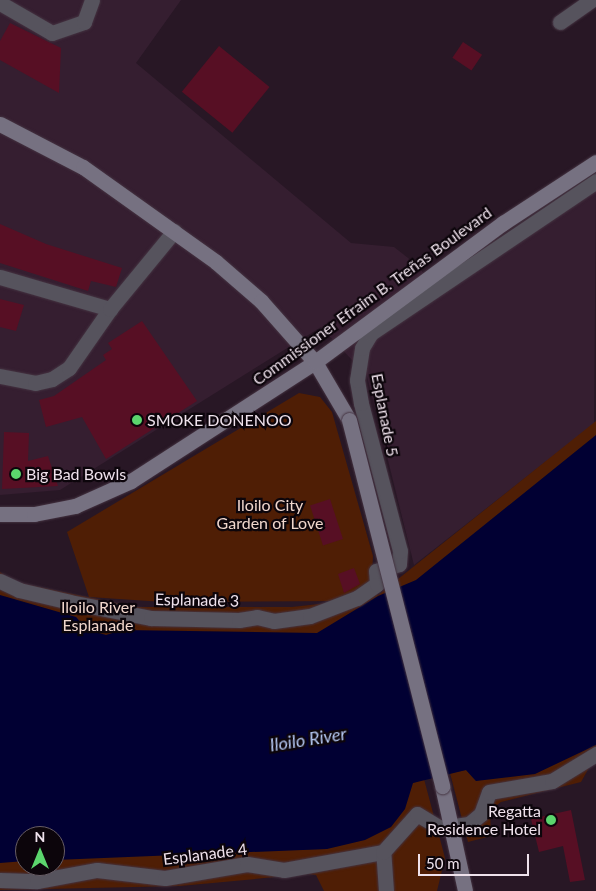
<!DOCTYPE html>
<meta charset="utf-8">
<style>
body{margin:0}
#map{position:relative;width:596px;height:891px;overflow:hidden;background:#281725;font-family:Lato,sans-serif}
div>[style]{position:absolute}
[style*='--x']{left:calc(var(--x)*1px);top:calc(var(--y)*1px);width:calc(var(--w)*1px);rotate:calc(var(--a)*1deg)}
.built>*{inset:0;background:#351e30}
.green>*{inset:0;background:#4f1e05}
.water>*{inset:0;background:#010033}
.building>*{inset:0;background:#570f24;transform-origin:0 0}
.roads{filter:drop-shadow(0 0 1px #443341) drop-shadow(0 0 1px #443341)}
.street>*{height:15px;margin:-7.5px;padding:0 7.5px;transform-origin:7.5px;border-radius:7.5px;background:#56535d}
.secondary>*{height:15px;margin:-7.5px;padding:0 7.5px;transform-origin:7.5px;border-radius:7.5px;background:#767181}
.bridges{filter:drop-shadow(0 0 1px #443341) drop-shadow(0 0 1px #443341)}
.secondary-bridge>*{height:15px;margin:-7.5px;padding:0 7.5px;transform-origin:7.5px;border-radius:7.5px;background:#767181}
.dots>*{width:14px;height:14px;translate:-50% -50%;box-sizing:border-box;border:2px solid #0c050b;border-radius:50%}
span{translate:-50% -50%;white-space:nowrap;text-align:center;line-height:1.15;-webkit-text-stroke:4.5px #0c050b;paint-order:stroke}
.street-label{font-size:16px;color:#efe2ec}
.poi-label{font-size:16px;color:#efe2ec}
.left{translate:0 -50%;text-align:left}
.right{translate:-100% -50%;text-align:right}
.park-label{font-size:16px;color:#f0d6cc}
.water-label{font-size:18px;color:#b5c8f3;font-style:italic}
.north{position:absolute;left:15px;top:826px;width:50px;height:50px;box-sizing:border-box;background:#0c050b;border:1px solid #675d65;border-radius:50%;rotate:0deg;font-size:14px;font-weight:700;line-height:20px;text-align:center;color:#efe2ec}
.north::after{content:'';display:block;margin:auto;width:18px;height:22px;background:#5bd56d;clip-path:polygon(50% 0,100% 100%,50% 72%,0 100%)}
.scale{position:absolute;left:418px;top:854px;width:111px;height:22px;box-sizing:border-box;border:2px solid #efe2ec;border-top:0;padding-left:6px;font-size:15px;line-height:18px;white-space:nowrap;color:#efe2ec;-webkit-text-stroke:4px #0c050b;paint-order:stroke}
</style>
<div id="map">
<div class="built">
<i style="clip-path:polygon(0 0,181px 0,136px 63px,351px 243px,394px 247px,417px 265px,440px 294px,596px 188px,594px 424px,414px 565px,367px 376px,321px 327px,60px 490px,0 495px)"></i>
</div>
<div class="green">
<i style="clip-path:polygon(299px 393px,320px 397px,332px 412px,373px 556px,372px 574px,378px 595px,596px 421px,596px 498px,373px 636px,131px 636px,129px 624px,114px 635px,106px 635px,87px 630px,76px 617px,0 613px,0 572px,15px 582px,136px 607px,292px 607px,346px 601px,164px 602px,89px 597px,67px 532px)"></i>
<i style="clip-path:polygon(596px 738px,596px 763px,590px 766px,581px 782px,501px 802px,490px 810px,491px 836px,468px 842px,450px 773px,466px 770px,476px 781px)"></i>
<i style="clip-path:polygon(424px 779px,445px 858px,437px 891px,324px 891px,316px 875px,308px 874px,180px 886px,0 890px,0 856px,25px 855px,25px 866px,55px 866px,55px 854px,327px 849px,413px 783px)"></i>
</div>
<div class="water">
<i style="clip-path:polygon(596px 435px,596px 745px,535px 774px,476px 781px,466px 770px,413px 783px,405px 809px,391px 827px,365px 840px,327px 849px,55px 860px,55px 836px,25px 836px,25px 861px,0 863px,0 595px,76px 617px,87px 630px,106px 635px,122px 630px,317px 633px,378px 596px,416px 580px)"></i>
</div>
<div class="building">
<i style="clip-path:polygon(10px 23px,61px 48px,59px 93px,0 60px,0 41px)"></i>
<i style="left:463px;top:42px;width:23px;height:19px;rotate:34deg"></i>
<i style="left:219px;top:46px;width:65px;height:59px;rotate:39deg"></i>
<i style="clip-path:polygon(0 224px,46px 244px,122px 268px,116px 287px,91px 281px,88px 291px,0 263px)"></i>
<i style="clip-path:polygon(0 299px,24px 305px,16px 331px,0 327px)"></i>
<i style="clip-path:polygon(142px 321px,197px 401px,106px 459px,82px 417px,46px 427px,39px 400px,54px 396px,106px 360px,103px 355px,112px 349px,108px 343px)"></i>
<i style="clip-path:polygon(4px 432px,29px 433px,28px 461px,48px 456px,58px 486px,2px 489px)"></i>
<i style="left:330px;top:499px;width:42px;height:21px;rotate:72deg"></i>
<i style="clip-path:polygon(354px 568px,360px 584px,344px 593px,338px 574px)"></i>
<i style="clip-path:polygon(571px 810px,585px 880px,570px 882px,563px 846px,539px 852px,531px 819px)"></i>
</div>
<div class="roads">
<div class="street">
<i style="--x:0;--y:3;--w:60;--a:30"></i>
<i style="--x:52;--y:33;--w:34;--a:-19"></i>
<i style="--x:84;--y:22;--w:23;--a:-70"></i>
<i style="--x:560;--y:22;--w:39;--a:-35"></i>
<i style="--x:0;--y:277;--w:115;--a:16.2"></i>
<i style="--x:0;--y:376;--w:36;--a:11"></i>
<i style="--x:35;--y:383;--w:17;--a:-13"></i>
<i style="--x:52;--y:379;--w:20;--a:-33"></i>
<i style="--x:69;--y:368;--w:72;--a:-55.2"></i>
<i style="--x:110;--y:309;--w:101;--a:-50.6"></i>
<i style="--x:0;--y:581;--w:21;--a:25"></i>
<i style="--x:19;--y:590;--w:52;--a:13.2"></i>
<i style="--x:70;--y:602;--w:83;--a:11.2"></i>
<i style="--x:151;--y:618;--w:88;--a:1.3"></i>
<i style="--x:239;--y:620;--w:18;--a:-9"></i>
<i style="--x:257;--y:617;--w:17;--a:13"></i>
<i style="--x:274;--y:621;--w:36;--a:-8"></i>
<i style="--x:310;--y:616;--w:50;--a:-21"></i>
<i style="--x:357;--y:598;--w:24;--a:-35"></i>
<i style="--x:377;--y:584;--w:13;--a:-94"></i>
<i style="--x:376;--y:571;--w:24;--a:-17"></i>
<i style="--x:399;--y:564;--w:13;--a:-86"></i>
<i style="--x:400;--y:551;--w:153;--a:-104.8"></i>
<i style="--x:361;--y:403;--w:23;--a:-100"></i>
<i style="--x:357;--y:380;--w:32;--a:-81"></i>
<i style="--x:362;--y:348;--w:17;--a:-59"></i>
<i style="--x:371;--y:333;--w:272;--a:-34"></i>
<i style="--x:0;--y:880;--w:37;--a:2"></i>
<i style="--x:37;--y:881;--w:61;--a:-10.4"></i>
<i style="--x:97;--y:870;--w:68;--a:6.7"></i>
<i style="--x:165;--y:878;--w:83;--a:-9.7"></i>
<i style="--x:247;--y:864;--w:37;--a:9"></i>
<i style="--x:284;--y:870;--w:101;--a:-10.3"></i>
<i style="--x:386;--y:891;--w:39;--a:-94"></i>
<i style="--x:383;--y:852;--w:51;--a:-48.2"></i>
<i style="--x:417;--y:814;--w:27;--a:31"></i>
<i style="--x:440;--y:828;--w:29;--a:-8"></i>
<i style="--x:469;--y:824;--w:16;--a:-40"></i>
<i style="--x:481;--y:814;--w:23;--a:-70"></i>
<i style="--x:489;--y:792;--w:64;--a:-9.9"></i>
<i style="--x:552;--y:781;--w:52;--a:-31.5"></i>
</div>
<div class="secondary">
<i style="--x:0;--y:124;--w:93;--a:27.4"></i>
<i style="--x:83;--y:167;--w:163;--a:35.5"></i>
<i style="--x:216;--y:262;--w:60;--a:40.9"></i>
<i style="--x:261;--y:301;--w:81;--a:48.5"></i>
<i style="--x:315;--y:362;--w:67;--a:59.6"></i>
<i style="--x:0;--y:514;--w:34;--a:0"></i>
<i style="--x:34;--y:514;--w:42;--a:-11"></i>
<i style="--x:75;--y:506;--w:61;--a:-24.1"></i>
<i style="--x:131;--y:481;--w:219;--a:-32.9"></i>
<i style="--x:315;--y:362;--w:234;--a:-36.5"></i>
<i style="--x:503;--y:223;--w:111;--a:-33.3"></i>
<i style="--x:442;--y:786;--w:107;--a:77.6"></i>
</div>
</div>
<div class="bridges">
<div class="secondary-bridge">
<i style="--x:349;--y:420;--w:378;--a:75.7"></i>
</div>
</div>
<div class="dots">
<i style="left:137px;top:420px;background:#5bd56d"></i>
<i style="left:16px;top:474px;background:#5bd56d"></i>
<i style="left:551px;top:820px;background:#5bd56d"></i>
</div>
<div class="street-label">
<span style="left:372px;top:296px;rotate:-36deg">Commissioner Efraim B. Treñas Boulevard</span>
<span style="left:385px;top:415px;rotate:79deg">Esplanade 5</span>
<span style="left:197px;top:600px;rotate:1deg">Esplanade 3</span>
<span style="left:205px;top:854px;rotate:-7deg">Esplanade 4</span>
</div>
<div class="poi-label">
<span class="left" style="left:147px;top:420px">SMOKE DONENOO</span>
<span class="left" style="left:26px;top:474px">Big Bad Bowls</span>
<span class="right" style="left:541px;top:820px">Regatta<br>Residence Hotel</span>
</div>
<div class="park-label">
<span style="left:270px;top:514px">Iloilo City<br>Garden of Love</span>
<span style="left:98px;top:616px">Iloilo River<br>Esplanade</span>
</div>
<div class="water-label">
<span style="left:308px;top:739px;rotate:-9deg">Iloilo River</span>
</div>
<div class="north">N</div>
<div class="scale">50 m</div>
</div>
